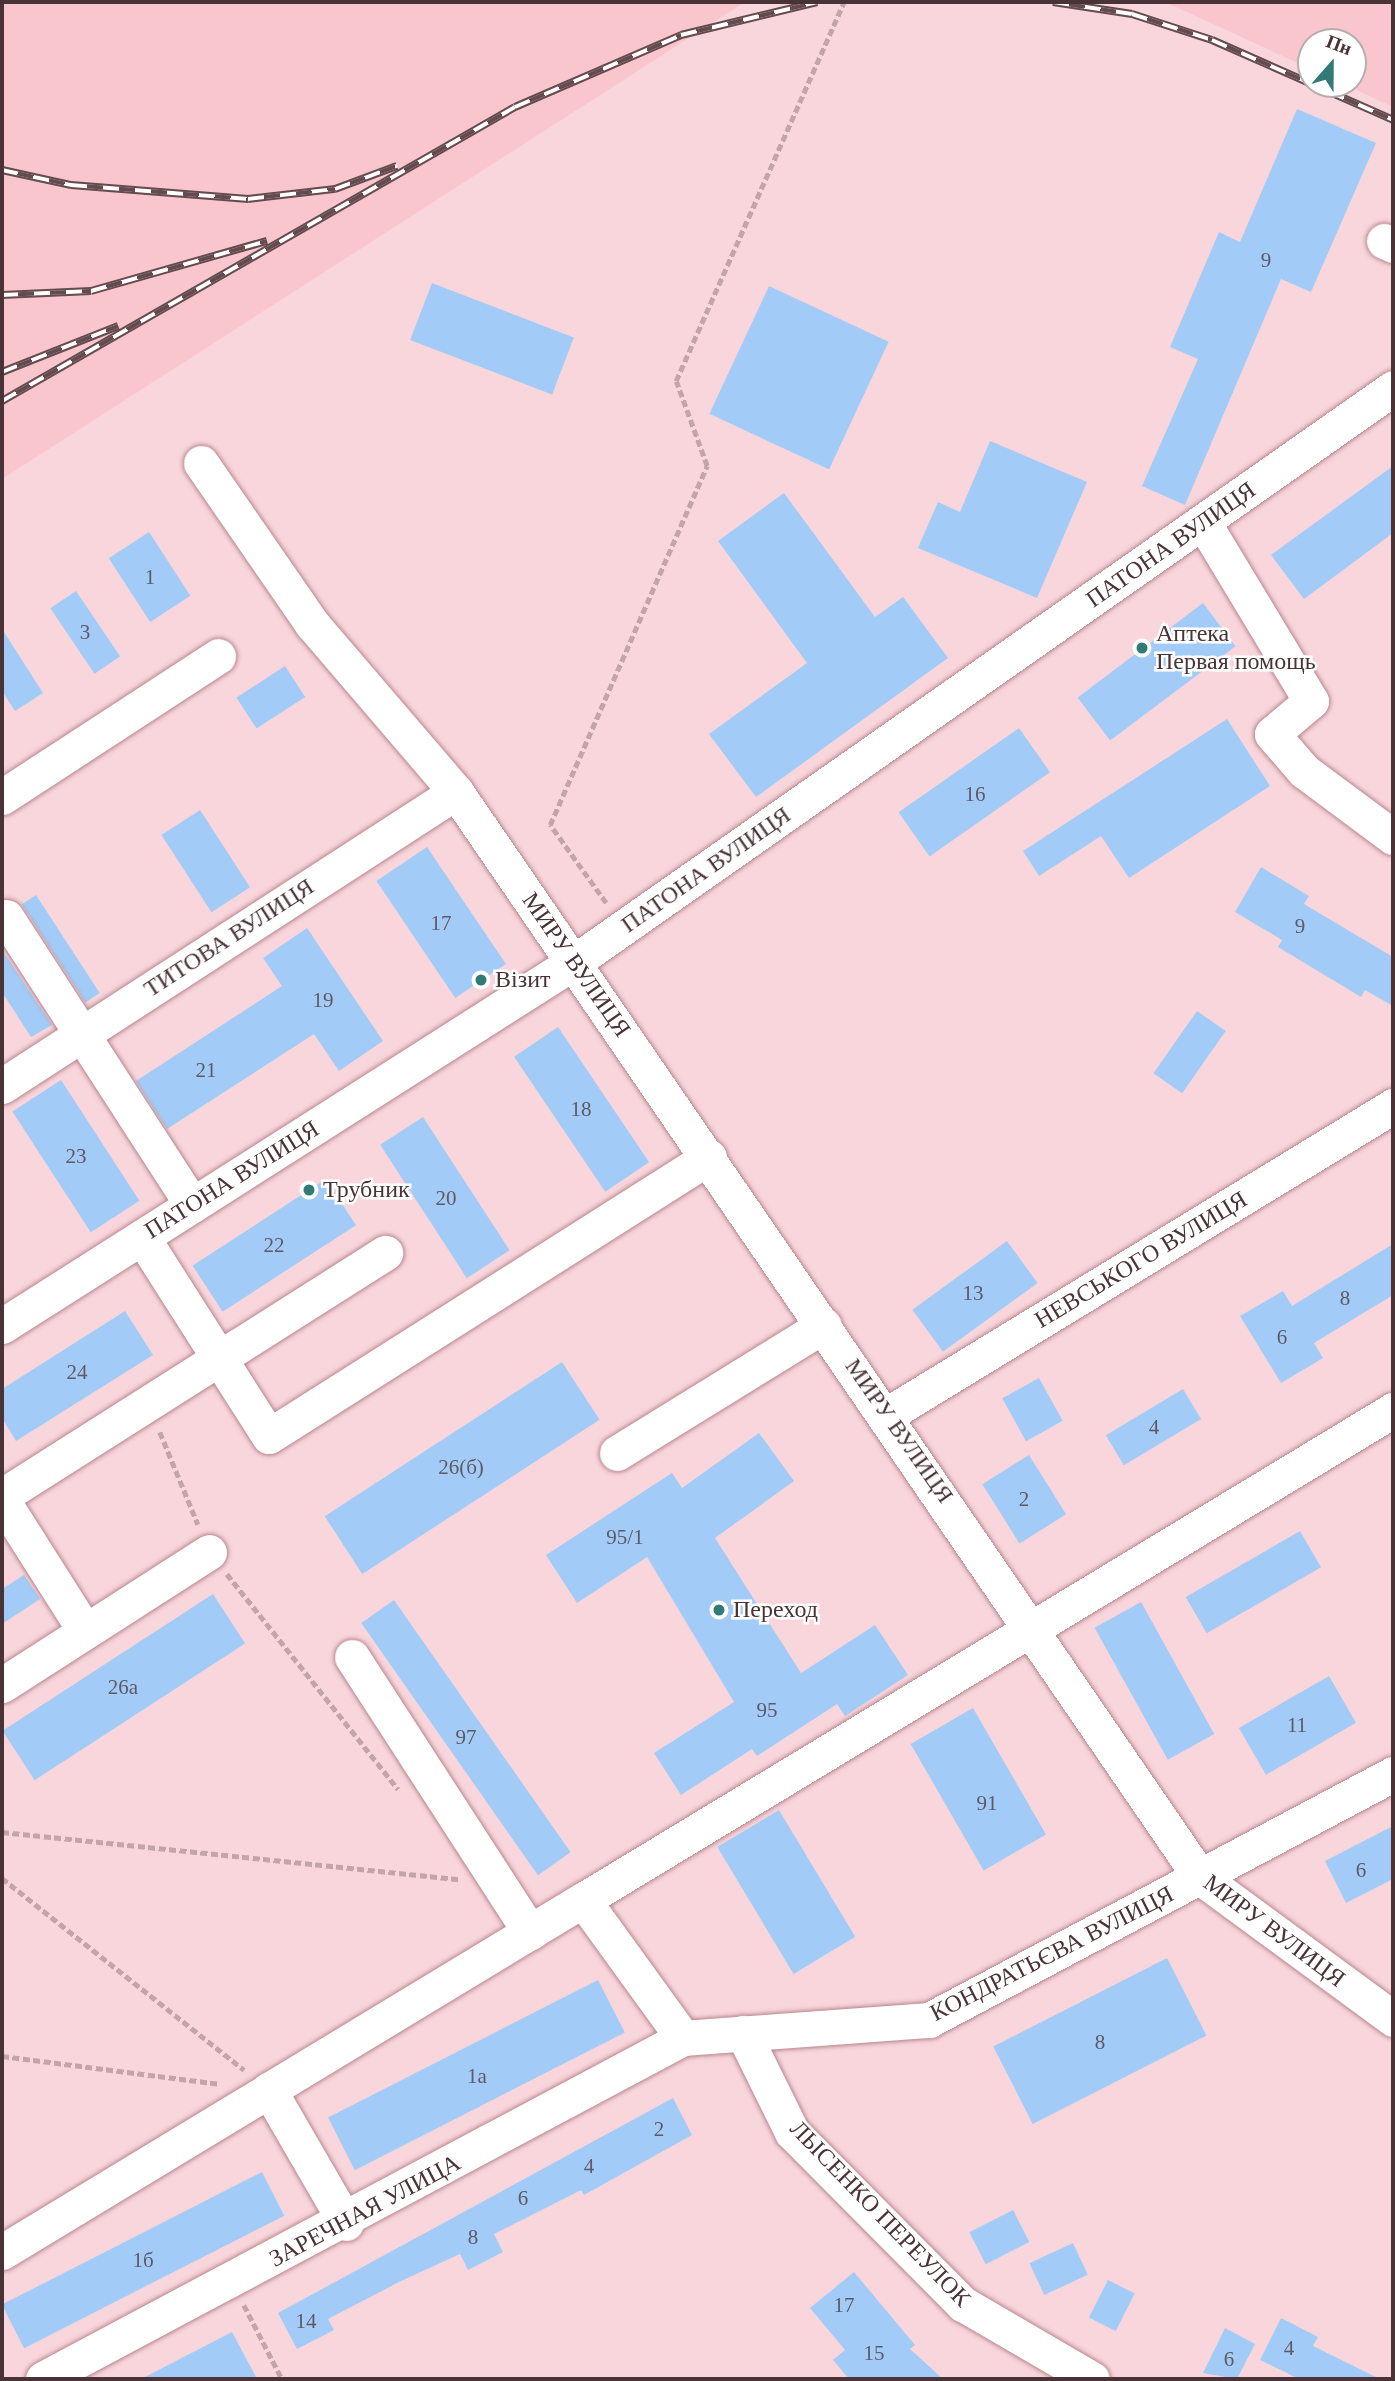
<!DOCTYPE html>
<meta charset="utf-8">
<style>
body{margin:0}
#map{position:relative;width:1395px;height:2381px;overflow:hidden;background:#f8d6db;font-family:Georgia,serif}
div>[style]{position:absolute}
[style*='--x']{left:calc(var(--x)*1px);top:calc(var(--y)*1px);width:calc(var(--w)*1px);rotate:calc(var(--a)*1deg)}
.built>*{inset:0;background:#f9c6cd}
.building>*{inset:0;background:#a2ccf7;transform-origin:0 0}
.path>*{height:4.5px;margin-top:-2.25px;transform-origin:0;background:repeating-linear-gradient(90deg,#c3a4a9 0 7px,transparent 0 10.5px)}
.roads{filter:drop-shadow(0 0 2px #b9868d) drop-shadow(0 0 2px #b9868d)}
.minor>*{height:35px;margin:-17.5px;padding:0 17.5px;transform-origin:17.5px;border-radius:17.5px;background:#fff}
.rail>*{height:8px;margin-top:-4px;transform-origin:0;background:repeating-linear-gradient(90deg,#fff 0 16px,#634b4e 0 32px);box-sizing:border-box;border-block:2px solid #634b4e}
.dots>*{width:19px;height:19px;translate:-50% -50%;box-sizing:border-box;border:4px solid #fff;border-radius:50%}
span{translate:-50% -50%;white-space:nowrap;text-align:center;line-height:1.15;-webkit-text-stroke:5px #fff;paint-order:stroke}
.number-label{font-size:21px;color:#5f5966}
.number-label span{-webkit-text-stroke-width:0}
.street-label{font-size:24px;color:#493336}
.poi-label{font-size:24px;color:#493336}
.left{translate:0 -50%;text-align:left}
.frame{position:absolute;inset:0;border:4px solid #493336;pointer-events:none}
.north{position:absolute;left:1297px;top:28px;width:70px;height:70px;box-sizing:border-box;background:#fff;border:2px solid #b6adaf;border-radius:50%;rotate:21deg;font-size:19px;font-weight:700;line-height:28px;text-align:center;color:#493336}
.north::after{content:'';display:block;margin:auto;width:24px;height:32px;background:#317a75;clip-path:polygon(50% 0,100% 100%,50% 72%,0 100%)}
</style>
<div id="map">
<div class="built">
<i style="clip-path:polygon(2px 2px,745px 2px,2px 479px)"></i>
<i style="clip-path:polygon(1165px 2px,1393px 2px,1393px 107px,1344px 84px,1353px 84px,1353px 42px,1311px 42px,1311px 69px)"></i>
</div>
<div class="building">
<i style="clip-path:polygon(1297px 109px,1376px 143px,1311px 292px,1281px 279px,1185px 505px,1142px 486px,1198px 359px,1170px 347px,1219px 232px,1240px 242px)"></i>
<i style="left:432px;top:283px;width:152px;height:61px;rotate:21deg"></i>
<i style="left:769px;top:286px;width:132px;height:141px;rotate:25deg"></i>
<i style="clip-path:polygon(990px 441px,1087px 482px,1037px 598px,918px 548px,938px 502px,960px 512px)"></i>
<i style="clip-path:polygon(1393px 466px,1393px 533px,1304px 599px,1271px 555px)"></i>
<i style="clip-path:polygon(784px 493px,875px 617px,903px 597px,948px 658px,756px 797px,709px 734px,807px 663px,718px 541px)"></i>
<i style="left:149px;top:532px;width:76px;height:48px;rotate:57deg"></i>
<i style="left:76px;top:591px;width:79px;height:31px;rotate:56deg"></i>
<i style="left:1203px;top:603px;width:54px;height:157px;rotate:53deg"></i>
<i style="clip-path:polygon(2px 629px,43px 693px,15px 711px,2px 691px)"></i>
<i style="left:285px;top:666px;width:37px;height:58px;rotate:57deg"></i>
<i style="clip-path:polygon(1227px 719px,1270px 786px,1129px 878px,1101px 836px,1039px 876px,1023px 851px)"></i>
<i style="left:1019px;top:728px;width:54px;height:147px;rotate:55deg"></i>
<i style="left:200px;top:810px;width:92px;height:46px;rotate:57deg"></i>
<i style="left:427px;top:847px;width:141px;height:61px;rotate:56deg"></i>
<i style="clip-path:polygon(1261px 867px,1309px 896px,1304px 904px,1393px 957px,1393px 1006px,1365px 990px,1361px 997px,1278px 947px,1282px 940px,1235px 912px)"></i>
<i style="left:36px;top:895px;width:117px;height:17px;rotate:57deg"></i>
<i style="clip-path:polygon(307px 928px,383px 1041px,339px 1071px,314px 1034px,167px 1129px,136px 1081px,282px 986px,263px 958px)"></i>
<i style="clip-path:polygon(2px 950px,52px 1025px,31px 1037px,2px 992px)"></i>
<i style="left:1197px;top:1011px;width:35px;height:76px;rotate:35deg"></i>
<i style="left:558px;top:1027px;width:163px;height:53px;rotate:56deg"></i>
<i style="left:61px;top:1080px;width:144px;height:58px;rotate:57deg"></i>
<i style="left:423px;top:1117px;width:159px;height:51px;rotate:57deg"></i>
<i style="left:326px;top:1179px;width:55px;height:159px;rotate:57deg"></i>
<i style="left:1007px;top:1241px;width:52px;height:117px;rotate:54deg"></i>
<i style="clip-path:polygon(1393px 1244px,1393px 1295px,1314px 1343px,1323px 1358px,1281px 1383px,1240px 1316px,1283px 1291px,1292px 1306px)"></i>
<i style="clip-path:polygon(125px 1311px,153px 1355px,16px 1441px,2px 1418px,2px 1389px)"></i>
<i style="left:562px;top:1362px;width:69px;height:283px;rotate:57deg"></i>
<i style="left:1039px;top:1378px;width:49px;height:42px;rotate:61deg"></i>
<i style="left:1183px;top:1389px;width:35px;height:90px;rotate:59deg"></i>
<i style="clip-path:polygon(759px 1433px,794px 1481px,715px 1538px,801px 1673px,875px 1625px,908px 1675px,845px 1716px,837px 1704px,757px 1756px,752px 1749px,681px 1795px,654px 1753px,734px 1702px,647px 1557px,577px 1603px,546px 1555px,672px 1473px,682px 1488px)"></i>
<i style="left:1029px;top:1455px;width:70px;height:55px;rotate:58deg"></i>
<i style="left:1300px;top:1531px;width:42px;height:132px;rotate:60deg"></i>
<i style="clip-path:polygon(24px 1575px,40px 1599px,2px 1624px,2px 1589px)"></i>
<i style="left:213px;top:1594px;width:59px;height:251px;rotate:57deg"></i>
<i style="left:394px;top:1600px;width:308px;height:40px;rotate:55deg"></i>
<i style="left:1141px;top:1602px;width:151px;height:53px;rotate:61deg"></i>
<i style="left:1329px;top:1676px;width:54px;height:104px;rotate:60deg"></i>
<i style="left:973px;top:1708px;width:146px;height:72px;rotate:60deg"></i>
<i style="left:779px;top:1810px;width:148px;height:72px;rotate:59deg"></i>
<i style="clip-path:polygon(1393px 1826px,1393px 1879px,1346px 1903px,1325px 1861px)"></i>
<i style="left:1167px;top:1958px;width:87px;height:195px;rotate:63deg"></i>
<i style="left:598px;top:1980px;width:59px;height:303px;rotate:63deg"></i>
<i style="clip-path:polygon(673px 2098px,692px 2135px,584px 2195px,581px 2190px,494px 2234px,503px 2252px,468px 2270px,460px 2254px,401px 2281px,328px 2319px,334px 2330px,297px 2349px,278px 2313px)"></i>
<i style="left:262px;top:2172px;width:49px;height:292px;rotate:63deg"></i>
<i style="left:1013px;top:2210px;width:36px;height:49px;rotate:63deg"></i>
<i style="left:1073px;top:2243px;width:35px;height:48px;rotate:65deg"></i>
<i style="clip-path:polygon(854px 2272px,915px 2345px,910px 2349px,943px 2379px,849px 2379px,833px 2360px,845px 2350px,810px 2308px)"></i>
<i style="left:1108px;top:2280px;width:30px;height:42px;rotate:27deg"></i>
<i style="clip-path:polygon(1281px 2318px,1318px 2337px,1313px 2346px,1380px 2379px,1299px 2379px,1260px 2360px)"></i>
<i style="clip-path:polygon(1225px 2328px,1255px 2344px,1237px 2379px,1203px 2373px)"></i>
<i style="clip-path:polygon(232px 2332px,257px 2379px,141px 2379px)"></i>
</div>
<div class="path">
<i style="--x:606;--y:903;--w:96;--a:-125.7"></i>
<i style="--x:550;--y:825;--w:392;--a:-66.4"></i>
<i style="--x:707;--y:466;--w:90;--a:-110"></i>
<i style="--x:676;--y:381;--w:415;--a:-66.1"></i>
<i style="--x:160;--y:1432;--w:100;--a:67.6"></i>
<i style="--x:227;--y:1574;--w:275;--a:51.5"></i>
<i style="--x:2;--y:1832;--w:459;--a:5.9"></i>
<i style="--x:2;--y:1878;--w:309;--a:38.4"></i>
<i style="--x:2;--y:2056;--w:220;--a:7.3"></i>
<i style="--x:244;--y:2305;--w:83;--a:62.8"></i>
</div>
<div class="roads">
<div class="minor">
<i style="--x:1384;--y:241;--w:10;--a:24"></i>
<i style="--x:201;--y:463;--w:196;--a:55.4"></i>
<i style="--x:312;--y:624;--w:221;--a:49.4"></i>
<i style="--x:456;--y:792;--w:1316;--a:55.56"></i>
<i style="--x:1200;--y:1877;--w:240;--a:36.3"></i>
<i style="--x:1203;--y:522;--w:209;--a:58.9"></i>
<i style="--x:1311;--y:701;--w:51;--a:139.8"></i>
<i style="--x:1272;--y:734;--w:49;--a:49.1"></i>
<i style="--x:1304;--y:771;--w:111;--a:36.6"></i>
<i style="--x:2;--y:797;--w:258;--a:-33.1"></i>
<i style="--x:6;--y:917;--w:343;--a:57.1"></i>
<i style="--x:2;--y:1086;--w:541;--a:-32.93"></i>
<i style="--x:142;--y:1237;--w:236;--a:57.5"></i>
<i style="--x:269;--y:1436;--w:521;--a:-32.38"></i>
<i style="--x:2;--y:1326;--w:678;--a:-32.47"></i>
<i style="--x:574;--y:962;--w:1000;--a:-35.02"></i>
<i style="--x:888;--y:1414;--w:592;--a:-31.38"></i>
<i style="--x:617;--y:1453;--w:243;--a:-31.7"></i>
<i style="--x:2;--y:1496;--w:454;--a:-32.4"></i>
<i style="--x:2;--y:1500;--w:155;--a:57.6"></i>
<i style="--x:352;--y:1657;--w:328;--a:57.1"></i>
<i style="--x:2;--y:1685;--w:246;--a:-32.7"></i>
<i style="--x:743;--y:2033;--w:110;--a:63.7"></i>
<i style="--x:792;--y:2132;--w:243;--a:45.2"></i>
<i style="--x:963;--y:2304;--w:149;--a:30.2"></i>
<i style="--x:683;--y:2038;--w:170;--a:-125.9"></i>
<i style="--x:583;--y:1900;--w:947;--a:-31.17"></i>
<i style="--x:346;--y:2223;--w:154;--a:-120.1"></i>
<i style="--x:269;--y:2090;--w:367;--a:-31.2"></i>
<i style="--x:2;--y:2252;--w:312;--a:-31.2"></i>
<i style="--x:43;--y:2379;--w:725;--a:-28.05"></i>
<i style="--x:683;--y:2038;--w:247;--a:-4.2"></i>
<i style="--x:929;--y:2020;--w:525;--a:-27.93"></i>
</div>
</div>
<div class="rail">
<i style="--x:1053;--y:2;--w:80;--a:8.6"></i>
<i style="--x:1132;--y:14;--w:84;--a:18"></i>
<i style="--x:1212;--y:40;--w:198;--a:23.8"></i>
<i style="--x:2;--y:170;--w:71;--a:12.3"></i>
<i style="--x:71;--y:185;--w:178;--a:4.5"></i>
<i style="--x:248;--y:199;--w:88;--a:-6.6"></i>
<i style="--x:335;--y:189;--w:66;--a:-20.4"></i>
<i style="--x:2;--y:295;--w:89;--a:-2.6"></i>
<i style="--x:91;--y:291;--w:183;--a:-15.9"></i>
<i style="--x:2;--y:372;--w:125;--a:-21.6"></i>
<i style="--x:2;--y:401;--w:591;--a:-29.82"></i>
<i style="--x:515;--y:107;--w:181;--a:-23.4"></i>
<i style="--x:681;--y:35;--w:140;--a:-13.6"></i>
</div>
<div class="dots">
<i style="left:1142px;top:648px;background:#317a75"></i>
<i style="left:481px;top:980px;background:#317a75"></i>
<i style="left:309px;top:1190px;background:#317a75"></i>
<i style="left:719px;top:1610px;background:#317a75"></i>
</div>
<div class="number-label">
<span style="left:1266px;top:260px">9</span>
<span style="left:150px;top:577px">1</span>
<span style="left:85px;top:632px">3</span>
<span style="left:975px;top:794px">16</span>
<span style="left:441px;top:923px">17</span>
<span style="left:1300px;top:926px">9</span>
<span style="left:323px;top:1000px">19</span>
<span style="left:206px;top:1070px">21</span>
<span style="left:581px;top:1109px">18</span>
<span style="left:76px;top:1156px">23</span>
<span style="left:446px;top:1198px">20</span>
<span style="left:274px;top:1245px">22</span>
<span style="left:973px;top:1293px">13</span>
<span style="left:1345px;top:1298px">8</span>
<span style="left:1282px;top:1337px">6</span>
<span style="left:77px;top:1372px">24</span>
<span style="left:1154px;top:1427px">4</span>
<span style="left:461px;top:1467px">26(б)</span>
<span style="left:1024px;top:1499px">2</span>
<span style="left:625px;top:1537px">95/1</span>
<span style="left:123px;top:1687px">26а</span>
<span style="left:767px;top:1710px">95</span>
<span style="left:1297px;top:1725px">11</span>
<span style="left:466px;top:1737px">97</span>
<span style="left:987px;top:1803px">91</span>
<span style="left:1361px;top:1870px">6</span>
<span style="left:1100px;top:2042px">8</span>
<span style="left:477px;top:2076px">1а</span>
<span style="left:659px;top:2129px">2</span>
<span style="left:589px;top:2166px">4</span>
<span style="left:523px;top:2198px">6</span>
<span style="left:473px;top:2237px">8</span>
<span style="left:143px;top:2260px">1б</span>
<span style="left:844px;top:2305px">17</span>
<span style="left:306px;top:2321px">14</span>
<span style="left:1289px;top:2348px">4</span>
<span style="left:874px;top:2353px">15</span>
<span style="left:1229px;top:2359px">6</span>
</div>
<div class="street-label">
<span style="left:1171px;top:545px;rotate:-35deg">ПАТОНА ВУЛИЦЯ</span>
<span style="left:706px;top:870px;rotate:-35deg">ПАТОНА ВУЛИЦЯ</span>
<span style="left:229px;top:938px;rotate:-33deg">ТИТОВА ВУЛИЦЯ</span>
<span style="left:576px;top:965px;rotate:55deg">МИРУ ВУЛИЦЯ</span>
<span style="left:232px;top:1180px;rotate:-32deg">ПАТОНА ВУЛИЦЯ</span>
<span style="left:1141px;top:1260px;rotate:-31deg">НЕВСЬКОГО ВУЛИЦЯ</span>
<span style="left:899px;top:1431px;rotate:55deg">МИРУ ВУЛИЦЯ</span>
<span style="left:1274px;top:1931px;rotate:37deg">МИРУ ВУЛИЦЯ</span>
<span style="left:1052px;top:1954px;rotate:-27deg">КОНДРАТЬЄВА ВУЛИЦЯ</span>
<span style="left:365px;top:2211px;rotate:-28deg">ЗАРЕЧНАЯ УЛИЦА</span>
<span style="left:880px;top:2214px;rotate:46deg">ЛЫСЕНКО ПЕРЕУЛОК</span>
</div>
<div class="poi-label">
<span class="left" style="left:1156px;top:648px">Аптека<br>Первая помощь</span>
<span class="left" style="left:495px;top:980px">Візит</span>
<span class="left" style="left:323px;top:1190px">Трубник</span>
<span class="left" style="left:733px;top:1610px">Переход</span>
</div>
<div class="frame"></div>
<div class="north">Пн</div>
</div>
